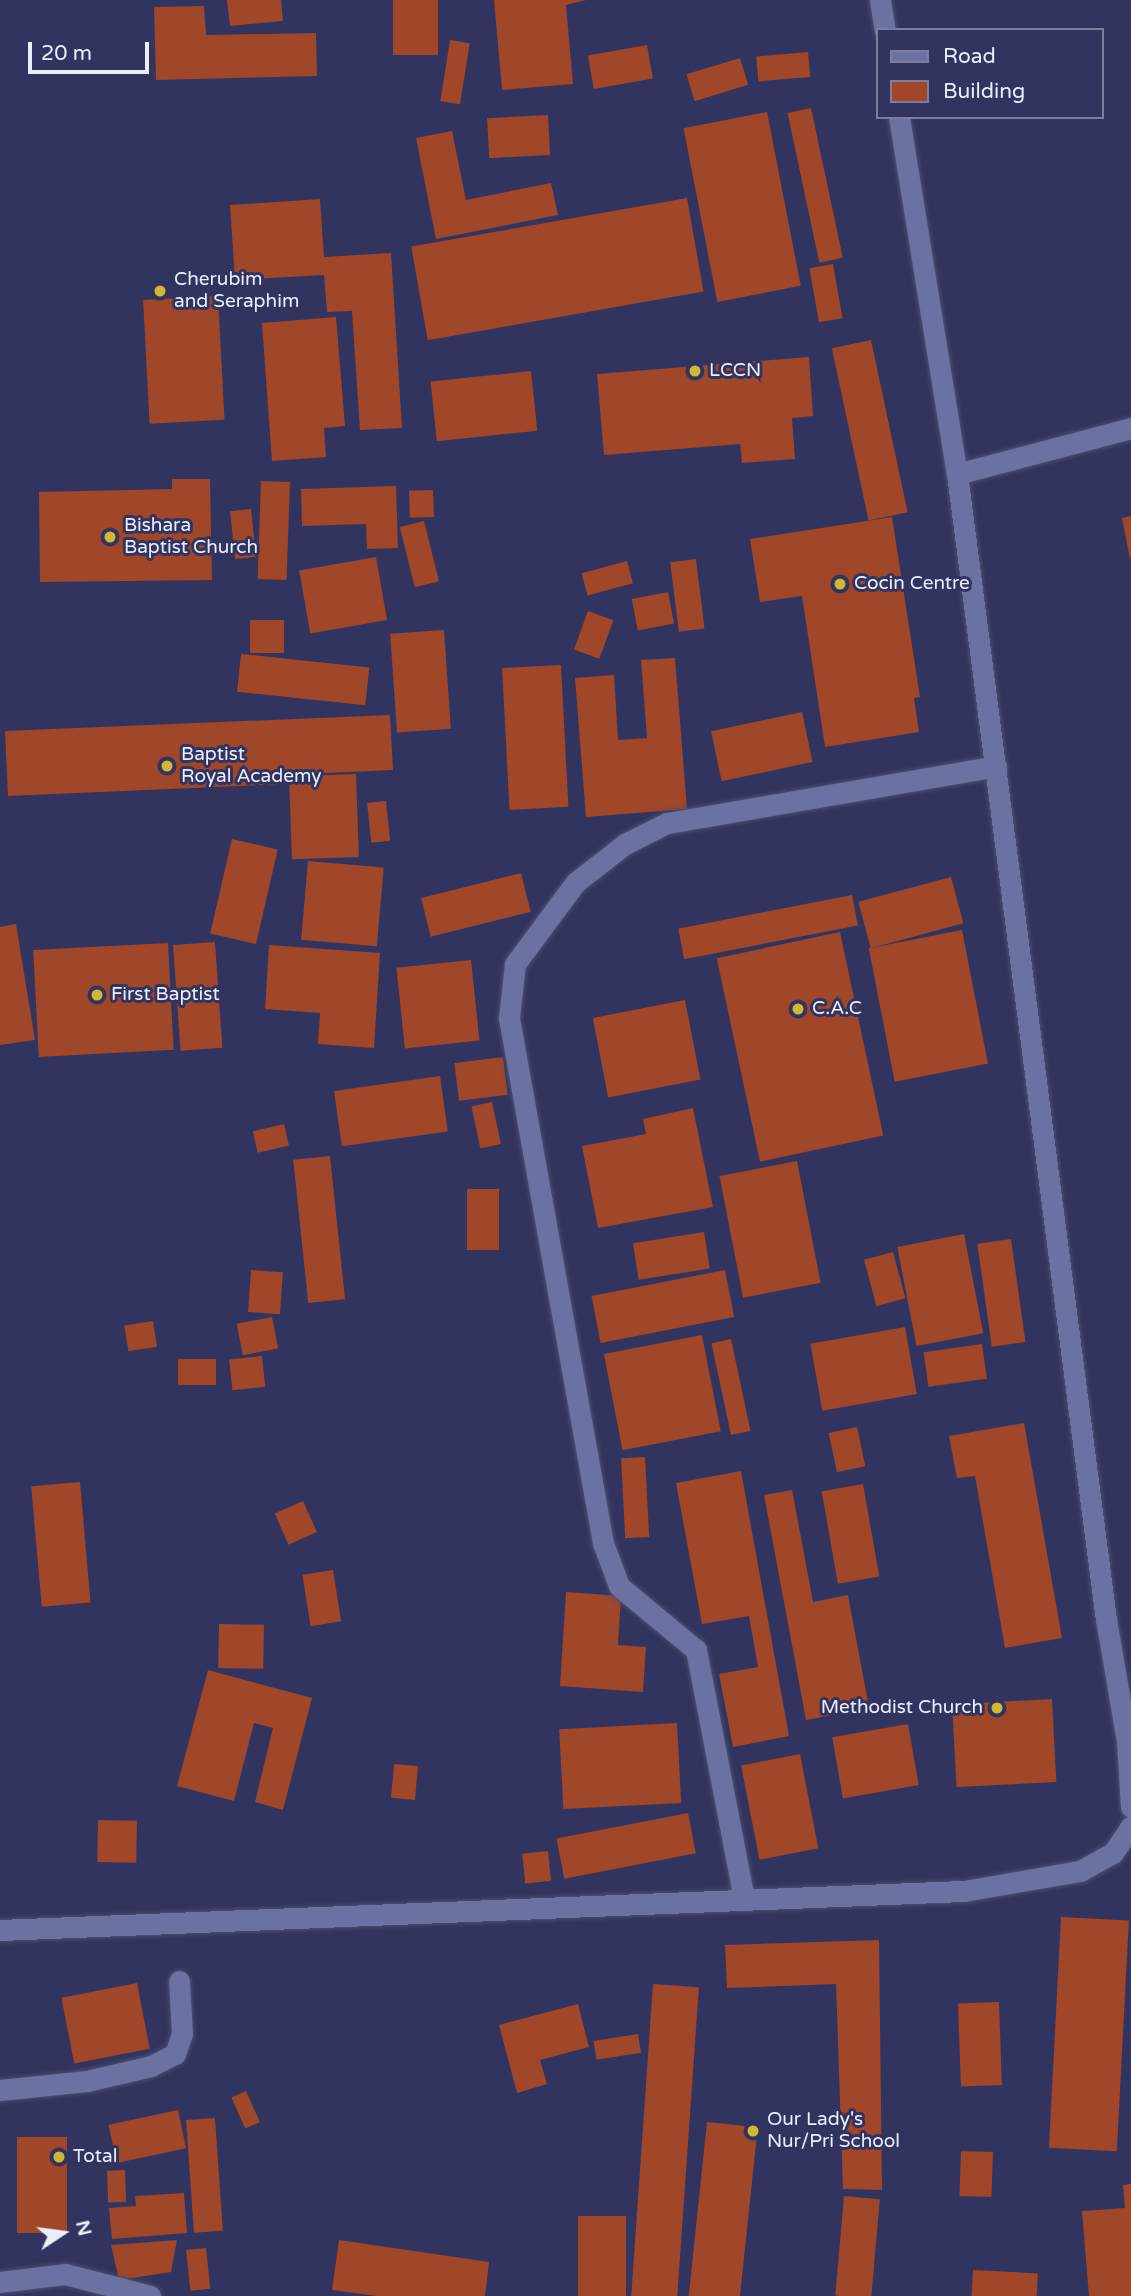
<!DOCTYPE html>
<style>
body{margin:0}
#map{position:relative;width:1131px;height:2296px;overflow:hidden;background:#31345f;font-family:"Varela Round",sans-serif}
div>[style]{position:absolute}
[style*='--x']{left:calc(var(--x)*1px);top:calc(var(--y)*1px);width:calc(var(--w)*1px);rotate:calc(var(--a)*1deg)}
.building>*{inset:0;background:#a04629;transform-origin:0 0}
.roads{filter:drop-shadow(0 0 2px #4b4e70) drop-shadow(0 0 2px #4b4e70)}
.minor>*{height:21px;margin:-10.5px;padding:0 10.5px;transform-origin:10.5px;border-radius:10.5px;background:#6b71a1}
.dots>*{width:19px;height:19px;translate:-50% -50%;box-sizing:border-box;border:4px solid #31345f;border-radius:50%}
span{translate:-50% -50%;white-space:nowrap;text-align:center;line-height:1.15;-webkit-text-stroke:6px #31345f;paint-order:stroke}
.poi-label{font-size:19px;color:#ebeefe}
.left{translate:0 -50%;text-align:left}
.right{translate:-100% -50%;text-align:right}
.legend{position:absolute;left:876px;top:28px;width:228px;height:91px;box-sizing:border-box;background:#31345f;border:2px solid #7b7e9f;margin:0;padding:9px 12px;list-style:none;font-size:21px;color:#ebeefe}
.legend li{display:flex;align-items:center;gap:14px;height:35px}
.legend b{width:35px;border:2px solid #7b7e9f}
.north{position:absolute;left:28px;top:2198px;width:70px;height:70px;-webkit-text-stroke:5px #31345f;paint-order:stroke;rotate:77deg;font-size:19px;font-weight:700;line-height:28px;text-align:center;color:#ebeefe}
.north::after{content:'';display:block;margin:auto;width:24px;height:32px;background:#ebeefe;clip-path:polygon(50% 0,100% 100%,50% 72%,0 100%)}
.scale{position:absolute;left:28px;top:42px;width:121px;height:32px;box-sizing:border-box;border:4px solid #ebeefe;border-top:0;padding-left:9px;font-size:21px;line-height:24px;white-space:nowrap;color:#ebeefe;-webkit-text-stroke:5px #31345f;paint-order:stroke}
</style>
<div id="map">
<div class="building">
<i style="clip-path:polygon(227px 0,281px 0,283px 21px,230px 26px)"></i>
<i style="left:393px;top:0;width:45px;height:55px"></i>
<i style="clip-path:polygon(494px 0,586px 0,566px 5px,573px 84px,502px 90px)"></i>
<i style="clip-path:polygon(204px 6px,206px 35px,316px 33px,317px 76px,156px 80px,154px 7px)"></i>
<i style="left:450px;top:40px;width:20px;height:62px;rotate:9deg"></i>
<i style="left:647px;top:45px;width:34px;height:60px;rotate:80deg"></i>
<i style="left:808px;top:52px;width:25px;height:52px;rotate:85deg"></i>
<i style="left:740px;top:58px;width:28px;height:56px;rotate:73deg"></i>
<i style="left:811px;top:108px;width:153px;height:24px;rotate:78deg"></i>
<i style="left:767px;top:112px;width:177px;height:85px;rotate:79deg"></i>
<i style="left:548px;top:115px;width:40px;height:61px;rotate:87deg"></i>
<i style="clip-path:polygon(452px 131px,466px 200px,551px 183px,558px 215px,436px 239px,416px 138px)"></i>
<i style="left:687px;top:198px;width:95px;height:280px;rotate:80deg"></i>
<i style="clip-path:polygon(320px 199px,324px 257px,391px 253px,402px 428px,360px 430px,352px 311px,327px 312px,324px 275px,235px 280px,230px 205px)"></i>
<i style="left:833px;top:264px;width:55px;height:24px;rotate:80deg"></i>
<i style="left:218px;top:296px;width:124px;height:75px;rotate:87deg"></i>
<i style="clip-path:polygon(336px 317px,345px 426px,324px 428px,326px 457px,272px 461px,262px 323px)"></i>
<i style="left:871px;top:340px;width:176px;height:40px;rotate:78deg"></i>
<i style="clip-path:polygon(809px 357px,813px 416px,792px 418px,795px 459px,742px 463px,740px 444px,604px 455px,597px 374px)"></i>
<i style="left:531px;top:371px;width:60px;height:101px;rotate:84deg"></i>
<i style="clip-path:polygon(172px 479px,210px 479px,212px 580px,40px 582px,39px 492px,172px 489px)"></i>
<i style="left:261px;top:481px;width:29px;height:98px;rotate:2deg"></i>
<i style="clip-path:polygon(396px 486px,398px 548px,367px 549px,366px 524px,302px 526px,301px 489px)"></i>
<i style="left:433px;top:490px;width:27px;height:24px;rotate:88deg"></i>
<i style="left:251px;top:509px;width:48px;height:21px;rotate:84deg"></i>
<i style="clip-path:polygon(1131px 516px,1131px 559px,1130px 559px,1122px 518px)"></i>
<i style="clip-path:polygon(892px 517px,920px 697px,914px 698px,919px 732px,825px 747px,802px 596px,760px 602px,750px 539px)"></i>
<i style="left:424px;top:521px;width:62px;height:25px;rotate:76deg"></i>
<i style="left:376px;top:557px;width:64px;height:78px;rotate:80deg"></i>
<i style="left:696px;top:559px;width:70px;height:26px;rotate:83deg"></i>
<i style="left:627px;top:561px;width:23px;height:47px;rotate:75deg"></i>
<i style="left:668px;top:592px;width:32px;height:37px;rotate:79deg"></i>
<i style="left:588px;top:611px;width:27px;height:41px;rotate:20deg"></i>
<i style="left:250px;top:620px;width:34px;height:33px"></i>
<i style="left:444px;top:630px;width:99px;height:54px;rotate:86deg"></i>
<i style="left:241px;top:654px;width:129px;height:38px;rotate:6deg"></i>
<i style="clip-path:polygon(675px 658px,687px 809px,586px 817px,575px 678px,614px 675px,618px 740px,647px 738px,641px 660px)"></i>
<i style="left:561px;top:665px;width:142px;height:59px;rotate:87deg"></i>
<i style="left:802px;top:712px;width:51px;height:93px;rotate:78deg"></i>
<i style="clip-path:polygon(390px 715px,393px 770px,281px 775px,282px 784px,8px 796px,5px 731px)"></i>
<i style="left:356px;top:774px;width:83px;height:67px;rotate:88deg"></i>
<i style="left:386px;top:801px;width:40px;height:19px;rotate:84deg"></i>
<i style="left:232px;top:839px;width:47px;height:97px;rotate:13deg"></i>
<i style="left:308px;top:861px;width:76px;height:79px;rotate:5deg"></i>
<i style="left:521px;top:873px;width:40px;height:103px;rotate:76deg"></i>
<i style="left:951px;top:877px;width:48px;height:96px;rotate:75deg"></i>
<i style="left:852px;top:895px;width:31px;height:177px;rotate:79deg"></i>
<i style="clip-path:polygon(16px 924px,35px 1040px,0 1045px,0 927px)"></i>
<i style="left:962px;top:930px;width:136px;height:95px;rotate:79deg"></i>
<i style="left:840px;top:932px;width:208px;height:126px;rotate:78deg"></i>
<i style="left:215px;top:942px;width:106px;height:42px;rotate:86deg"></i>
<i style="left:168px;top:943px;width:107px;height:135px;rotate:87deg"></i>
<i style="clip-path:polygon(269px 945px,380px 953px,374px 1048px,318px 1044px,320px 1013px,265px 1009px)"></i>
<i style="left:471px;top:960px;width:81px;height:75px;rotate:84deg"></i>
<i style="left:685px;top:1000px;width:81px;height:94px;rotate:79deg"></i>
<i style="left:503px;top:1057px;width:38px;height:49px;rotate:83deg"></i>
<i style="left:440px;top:1076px;width:56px;height:107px;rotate:82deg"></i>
<i style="left:492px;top:1102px;width:43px;height:21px;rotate:78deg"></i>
<i style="clip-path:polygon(693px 1108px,713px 1207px,598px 1228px,582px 1146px,646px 1134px,643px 1119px)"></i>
<i style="left:284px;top:1124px;width:22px;height:32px;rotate:77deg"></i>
<i style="left:330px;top:1156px;width:144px;height:37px;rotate:84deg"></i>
<i style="left:797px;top:1161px;width:124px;height:79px;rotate:79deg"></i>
<i style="left:467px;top:1189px;width:32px;height:61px"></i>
<i style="left:704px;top:1232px;width:37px;height:72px;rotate:81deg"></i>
<i style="left:964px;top:1234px;width:101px;height:68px;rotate:79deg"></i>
<i style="left:1011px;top:1239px;width:104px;height:34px;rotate:82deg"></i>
<i style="left:893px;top:1252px;width:48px;height:30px;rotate:75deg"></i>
<i style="left:251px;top:1270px;width:32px;height:42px;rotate:4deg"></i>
<i style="left:725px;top:1270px;width:48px;height:136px;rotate:79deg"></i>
<i style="left:272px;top:1317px;width:32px;height:36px;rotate:79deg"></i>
<i style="left:153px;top:1321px;width:26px;height:29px;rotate:81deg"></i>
<i style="left:905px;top:1327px;width:68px;height:96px;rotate:80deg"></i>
<i style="left:702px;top:1335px;width:98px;height:100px;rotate:79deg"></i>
<i style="left:731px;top:1339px;width:94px;height:20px;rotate:78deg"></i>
<i style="left:982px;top:1344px;width:35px;height:59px;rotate:82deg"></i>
<i style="left:262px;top:1356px;width:31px;height:33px;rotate:84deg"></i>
<i style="left:178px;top:1359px;width:38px;height:26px"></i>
<i style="clip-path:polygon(1024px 1423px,1062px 1638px,1005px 1648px,975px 1476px,957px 1478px,949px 1436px)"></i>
<i style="left:857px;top:1427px;width:40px;height:29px;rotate:78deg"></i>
<i style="left:645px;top:1457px;width:80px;height:24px;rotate:87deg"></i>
<i style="clip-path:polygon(741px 1471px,789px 1736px,733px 1747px,719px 1674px,758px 1667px,749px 1616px,702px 1624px,676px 1483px)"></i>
<i style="left:80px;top:1482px;width:121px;height:49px;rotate:85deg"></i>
<i style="left:863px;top:1484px;width:94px;height:42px;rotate:80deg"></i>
<i style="clip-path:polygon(792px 1490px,813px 1602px,848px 1595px,869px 1708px,806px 1720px,764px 1495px)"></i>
<i style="left:303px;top:1501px;width:34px;height:31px;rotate:66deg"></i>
<i style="left:333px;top:1570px;width:52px;height:31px;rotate:81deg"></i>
<i style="clip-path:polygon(566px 1592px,621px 1596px,618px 1645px,646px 1647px,643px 1692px,560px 1686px)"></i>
<i style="left:219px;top:1624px;width:45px;height:44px;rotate:1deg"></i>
<i style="clip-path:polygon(208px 1670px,312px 1698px,283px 1810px,255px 1802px,273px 1728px,254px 1723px,234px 1801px,177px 1786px)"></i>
<i style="left:1052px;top:1699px;width:83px;height:100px;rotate:87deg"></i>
<i style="left:677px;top:1723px;width:80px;height:118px;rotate:87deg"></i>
<i style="left:908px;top:1724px;width:62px;height:77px;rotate:80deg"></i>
<i style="left:800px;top:1754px;width:96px;height:60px;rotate:79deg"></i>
<i style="left:394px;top:1764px;width:24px;height:34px;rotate:5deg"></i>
<i style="left:688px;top:1813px;width:41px;height:134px;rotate:79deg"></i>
<i style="left:98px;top:1820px;width:39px;height:42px;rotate:1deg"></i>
<i style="left:548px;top:1851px;width:30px;height:26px;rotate:84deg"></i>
<i style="left:1061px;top:1917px;width:68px;height:231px;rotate:3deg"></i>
<i style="clip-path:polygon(879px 1940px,882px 2190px,843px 2189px,836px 1984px,727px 1988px,725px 1945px)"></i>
<i style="left:137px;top:1983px;width:67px;height:77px;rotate:79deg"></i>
<i style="left:653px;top:1984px;width:46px;height:313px;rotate:4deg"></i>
<i style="left:999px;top:2002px;width:83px;height:41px;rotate:88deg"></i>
<i style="clip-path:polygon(578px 2004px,589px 2047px,540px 2060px,547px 2084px,517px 2093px,499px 2025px)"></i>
<i style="left:638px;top:2034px;width:19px;height:45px;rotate:81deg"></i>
<i style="left:246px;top:2091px;width:34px;height:16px;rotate:66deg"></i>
<i style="left:178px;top:2110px;width:39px;height:71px;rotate:78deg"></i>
<i style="left:215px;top:2118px;width:113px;height:29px;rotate:86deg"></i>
<i style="left:707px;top:2122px;width:51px;height:175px;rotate:6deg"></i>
<i style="left:17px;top:2137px;width:50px;height:96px"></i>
<i style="left:961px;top:2151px;width:32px;height:45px;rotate:2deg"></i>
<i style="left:125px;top:2170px;width:32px;height:18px;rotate:88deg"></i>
<i style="clip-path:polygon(1131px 2184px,1131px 2296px,1089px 2296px,1082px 2211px,1125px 2208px,1123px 2185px)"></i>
<i style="clip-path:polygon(184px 2193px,187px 2233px,112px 2239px,109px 2208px,136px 2206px,135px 2196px)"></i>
<i style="left:844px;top:2196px;width:36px;height:100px;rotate:5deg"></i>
<i style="left:578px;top:2216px;width:48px;height:80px"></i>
<i style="clip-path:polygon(177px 2240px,171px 2272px,119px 2280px,111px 2245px)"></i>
<i style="clip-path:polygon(339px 2240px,489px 2262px,485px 2296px,377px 2296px,332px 2290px)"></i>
<i style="left:206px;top:2248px;width:41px;height:20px;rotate:84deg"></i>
<i style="left:973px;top:2270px;width:65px;height:26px;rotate:3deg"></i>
</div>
<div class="roads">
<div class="minor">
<i style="--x:880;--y:0;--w:30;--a:81"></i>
<i style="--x:899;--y:117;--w:362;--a:80.8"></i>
<i style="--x:957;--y:474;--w:1155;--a:82.59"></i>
<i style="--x:1106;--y:1619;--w:125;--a:80.3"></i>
<i style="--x:1127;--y:1742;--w:65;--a:86.5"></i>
<i style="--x:957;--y:474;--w:180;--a:-14.8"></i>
<i style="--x:744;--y:1899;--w:254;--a:-100.9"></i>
<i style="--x:696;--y:1650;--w:100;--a:-140.3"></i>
<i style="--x:619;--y:1586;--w:46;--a:-110.4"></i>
<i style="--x:603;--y:1543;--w:533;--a:-100.15"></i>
<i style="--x:509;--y:1018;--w:54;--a:-83.7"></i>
<i style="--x:515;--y:964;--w:102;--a:-53.4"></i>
<i style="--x:576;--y:882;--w:62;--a:-37.8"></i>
<i style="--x:625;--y:844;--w:47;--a:-26.6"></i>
<i style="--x:667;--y:823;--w:334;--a:-9.8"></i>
<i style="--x:0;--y:1930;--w:965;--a:-2.32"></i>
<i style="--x:964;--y:1891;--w:118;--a:-9.8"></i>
<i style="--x:1080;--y:1871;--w:38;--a:-29"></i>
<i style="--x:1113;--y:1853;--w:32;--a:-56"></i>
<i style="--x:0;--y:2090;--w:87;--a:-5.9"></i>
<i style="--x:87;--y:2081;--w:66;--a:-13.2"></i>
<i style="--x:151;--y:2066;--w:27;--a:-27"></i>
<i style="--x:175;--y:2054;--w:21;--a:-71"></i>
<i style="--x:182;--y:2034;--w:53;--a:-93.2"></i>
<i style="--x:0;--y:2282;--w:65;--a:-7"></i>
<i style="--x:65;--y:2274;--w:88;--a:14.5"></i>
</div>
</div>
<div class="dots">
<i style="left:160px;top:291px;background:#d0b836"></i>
<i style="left:695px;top:371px;background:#d0b836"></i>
<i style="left:110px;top:537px;background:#d0b836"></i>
<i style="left:840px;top:584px;background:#d0b836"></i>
<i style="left:167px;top:766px;background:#d0b836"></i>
<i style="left:97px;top:995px;background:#d0b836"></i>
<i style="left:798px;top:1009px;background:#d0b836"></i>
<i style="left:997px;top:1708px;background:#d0b836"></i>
<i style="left:753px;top:2131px;background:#d0b836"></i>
<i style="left:59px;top:2157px;background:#d0b836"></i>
</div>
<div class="poi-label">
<span class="left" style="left:174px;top:291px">Cherubim<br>and Seraphim</span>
<span class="left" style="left:709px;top:371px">LCCN</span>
<span class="left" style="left:124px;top:537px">Bishara<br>Baptist Church</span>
<span class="left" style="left:854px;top:584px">Cocin Centre</span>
<span class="left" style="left:181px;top:766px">Baptist<br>Royal Academy</span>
<span class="left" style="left:111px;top:995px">First Baptist</span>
<span class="left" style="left:812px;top:1009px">C.A.C</span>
<span class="right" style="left:983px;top:1708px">Methodist Church</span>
<span class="left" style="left:767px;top:2131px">Our Lady's<br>Nur/Pri School</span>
<span class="left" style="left:73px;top:2157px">Total</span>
</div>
<ul class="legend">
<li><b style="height:9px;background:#6b71a1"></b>Road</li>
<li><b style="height:19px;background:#a04629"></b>Building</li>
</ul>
<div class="north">N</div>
<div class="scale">20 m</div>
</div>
